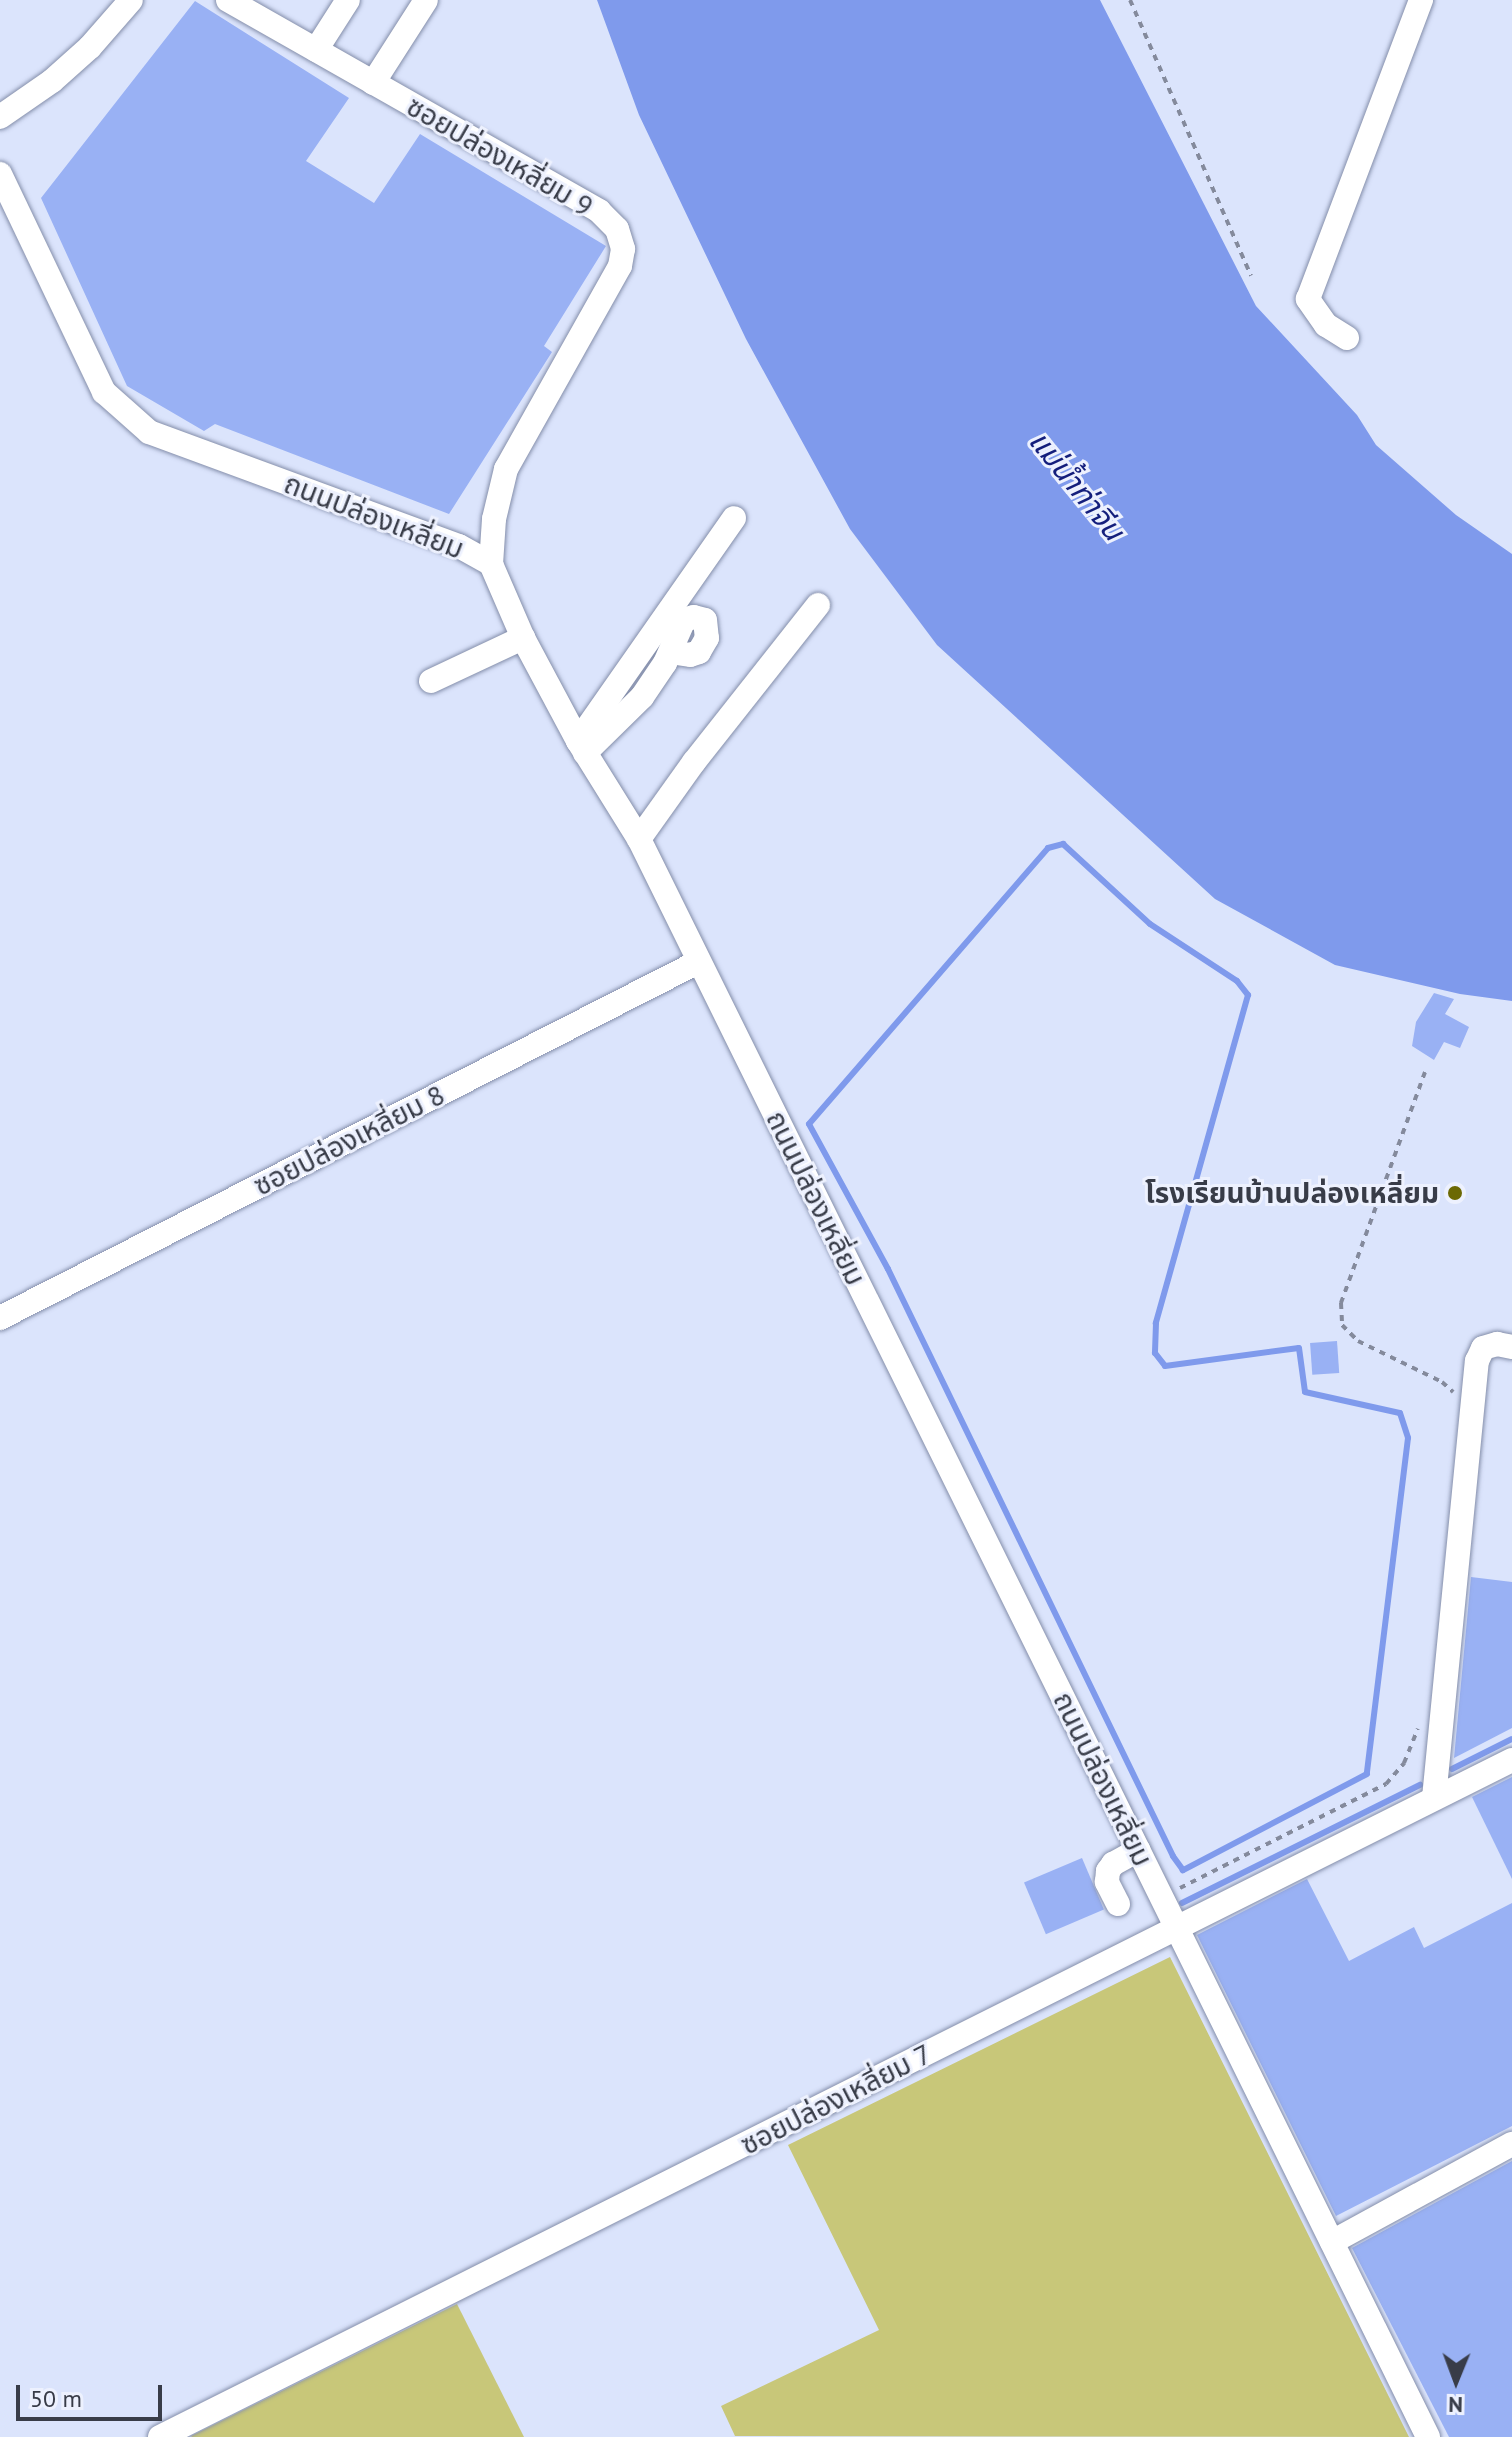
<!DOCTYPE html>
<meta charset="utf-8">
<style>
body{margin:0}
#map{position:relative;width:1512px;height:2437px;overflow:hidden;background:#dbe4fc;font-family:"PT Sans","Noto Sans Thai",sans-serif}
div>[style]{position:absolute}
[style*='--x']{left:calc(var(--x)*1px);top:calc(var(--y)*1px);width:calc(var(--w)*1px);rotate:calc(var(--a)*1deg)}
.green>*{inset:0;background:#c8c779}
.water>*{inset:0;background:#7f9aec}
.stream>*{height:6px;margin:-3px;padding:0 3px;transform-origin:3px;border-radius:3px;background:#7f9aec}
.building>*{inset:0;background:#99b1f4;transform-origin:0 0}
.path>*{height:4px;margin-top:-2px;transform-origin:0;background:repeating-linear-gradient(90deg,#848a9c 0 6px,transparent 0 12px)}
.roads{filter:drop-shadow(0 0 2px #848eaa) drop-shadow(0 0 2px #848eaa)}
.minor>*{height:24px;margin:-12px;padding:0 12px;transform-origin:12px;border-radius:12px;background:#fff}
.dots>*{width:22px;height:22px;translate:-50% -50%;box-sizing:border-box;border:4px solid #edf1fe;border-radius:50%}
span{translate:-50% -50%;white-space:nowrap;text-align:center;line-height:1.15;-webkit-text-stroke:6px #edf1fe;paint-order:stroke}
.street-label{font-size:28px;color:#383c48}
.poi-label{font-size:28px;color:#383c48;font-weight:700}
.right{translate:-100% -50%;text-align:right}
.water-label{font-size:30px;color:#141e7c;font-style:italic}
.north{position:absolute;left:1416px;top:2341px;width:80px;height:80px;-webkit-text-stroke:6px #edf1fe;paint-order:stroke;rotate:181deg;font-size:22px;font-weight:700;line-height:32px;text-align:center;color:#383c48}
.north::after{content:'';display:block;margin:auto;width:28px;height:36px;background:#383c48;clip-path:polygon(50% 0,100% 100%,50% 72%,0 100%)}
.scale{position:absolute;left:16px;top:2385px;width:146px;height:36px;box-sizing:border-box;border:4px solid #383c48;border-top:0;padding-left:10px;font-size:24px;line-height:28px;white-space:nowrap;color:#383c48;-webkit-text-stroke:6px #edf1fe;paint-order:stroke}
</style>
<div id="map">
<div class="green">
<i style="clip-path:polygon(1170px 1957px,1409px 2437px,735px 2436px,721px 2406px,879px 2330px,788px 2145px)"></i>
<i style="clip-path:polygon(457px 2304px,524px 2437px,192px 2437px,191px 2436px)"></i>
</div>
<div class="water">
<i style="clip-path:polygon(597px 0,1100px 0,1256px 306px,1357px 415px,1376px 445px,1456px 515px,1512px 554px,1512px 1001px,1460px 994px,1335px 965px,1215px 899px,937px 645px,850px 529px,746px 339px,639px 115px)"></i>
</div>
<div class="stream">
<i style="--x:1063;--y:844;--w:118;--a:42.6"></i>
<i style="--x:1150;--y:924;--w:104;--a:33.2"></i>
<i style="--x:1237;--y:981;--w:18;--a:52"></i>
<i style="--x:1248;--y:995;--w:341;--a:105.7"></i>
<i style="--x:1156;--y:1323;--w:30;--a:92"></i>
<i style="--x:1155;--y:1353;--w:16;--a:52"></i>
<i style="--x:1165;--y:1366;--w:135;--a:-7.7"></i>
<i style="--x:1299;--y:1348;--w:44;--a:82.2"></i>
<i style="--x:1305;--y:1392;--w:97;--a:12.5"></i>
<i style="--x:1400;--y:1413;--w:26;--a:72"></i>
<i style="--x:1408;--y:1438;--w:338;--a:97"></i>
<i style="--x:1367;--y:1774;--w:208;--a:152.4"></i>
<i style="--x:1183;--y:1870;--w:17;--a:-126"></i>
<i style="--x:1173;--y:1856;--w:653;--a:-115.9"></i>
<i style="--x:888;--y:1269;--w:165;--a:-118.6"></i>
<i style="--x:809;--y:1124;--w:365;--a:-49.1"></i>
<i style="--x:1048;--y:848;--w:16;--a:-15"></i>
<i style="--x:1452;--y:1769;--w:67;--a:-26.6"></i>
<i style="--x:1182;--y:1903;--w:266;--a:-26.4"></i>
</div>
<div class="building">
<i style="clip-path:polygon(195px 1px,349px 98px,306px 161px,374px 203px,420px 134px,606px 246px,544px 346px,552px 352px,449px 514px,215px 424px,204px 431px,127px 386px,41px 198px)"></i>
<i style="clip-path:polygon(1434px 993px,1454px 999px,1445px 1014px,1469px 1027px,1460px 1048px,1444px 1042px,1434px 1060px,1412px 1046px,1416px 1022px)"></i>
<i style="left:1337px;top:1341px;width:32px;height:27px;rotate:86deg"></i>
<i style="clip-path:polygon(1471px 1577px,1512px 1582px,1512px 1728px,1454px 1758px)"></i>
<i style="clip-path:polygon(1512px 1777px,1512px 1879px,1472px 1797px)"></i>
<i style="left:1082px;top:1858px;width:56px;height:63px;rotate:67deg"></i>
<i style="clip-path:polygon(1307px 1879px,1349px 1961px,1414px 1927px,1424px 1948px,1512px 1903px,1512px 2126px,1336px 2216px,1197px 1935px)"></i>
<i style="clip-path:polygon(1512px 2161px,1512px 2437px,1449px 2437px,1352px 2248px)"></i>
</div>
<div class="path">
<i style="--x:1130;--y:0;--w:301;--a:66.3"></i>
<i style="--x:1425;--y:1072;--w:246;--a:110"></i>
<i style="--x:1341;--y:1303;--w:22;--a:87"></i>
<i style="--x:1342;--y:1325;--w:23;--a:45"></i>
<i style="--x:1358;--y:1341;--w:93;--a:26"></i>
<i style="--x:1442;--y:1382;--w:15;--a:42"></i>
<i style="--x:1180;--y:1888;--w:231;--a:-26.8"></i>
<i style="--x:1386;--y:1784;--w:28;--a:-49"></i>
<i style="--x:1404;--y:1763;--w:37;--a:-68"></i>
</div>
<div class="roads">
<div class="minor">
<i style="--x:228;--y:0;--w:427;--a:29.6"></i>
<i style="--x:599;--y:211;--w:25;--a:45"></i>
<i style="--x:617;--y:229;--w:21;--a:73"></i>
<i style="--x:623;--y:249;--w:17;--a:100"></i>
<i style="--x:620;--y:266;--w:233;--a:119.3"></i>
<i style="--x:506;--y:469;--w:51;--a:103.5"></i>
<i style="--x:494;--y:519;--w:45;--a:93.8"></i>
<i style="--x:316;--y:50;--w:59;--a:-57.4"></i>
<i style="--x:373;--y:83;--w:98;--a:-57.4"></i>
<i style="--x:0;--y:117;--w:63;--a:-34.7"></i>
<i style="--x:52;--y:81;--w:51;--a:-41.8"></i>
<i style="--x:90;--y:47;--w:62;--a:-48.9"></i>
<i style="--x:0;--y:174;--w:242;--a:64.5"></i>
<i style="--x:104;--y:392;--w:60;--a:41.6"></i>
<i style="--x:149;--y:432;--w:330;--a:20.2"></i>
<i style="--x:459;--y:546;--w:37;--a:29"></i>
<i style="--x:491;--y:564;--w:81;--a:66.6"></i>
<i style="--x:523;--y:638;--w:117;--a:61.9"></i>
<i style="--x:578;--y:741;--w:115;--a:58.1"></i>
<i style="--x:639;--y:839;--w:1782;--a:63.72"></i>
<i style="--x:1347;--y:338;--w:25;--a:-148"></i>
<i style="--x:1326;--y:325;--w:32;--a:-125"></i>
<i style="--x:1308;--y:299;--w:320;--a:-69.3"></i>
<i style="--x:431;--y:681;--w:102;--a:-25.1"></i>
<i style="--x:578;--y:741;--w:272;--a:-55"></i>
<i style="--x:585;--y:753;--w:80;--a:-44.5"></i>
<i style="--x:642;--y:697;--w:41;--a:-55.9"></i>
<i style="--x:665;--y:663;--w:47;--a:-66.2"></i>
<i style="--x:684;--y:620;--w:10;--a:-17"></i>
<i style="--x:694;--y:617;--w:11;--a:15"></i>
<i style="--x:705;--y:620;--w:18;--a:84"></i>
<i style="--x:707;--y:638;--w:16;--a:120"></i>
<i style="--x:699;--y:652;--w:9;--a:162"></i>
<i style="--x:690;--y:655;--w:19;--a:-171"></i>
<i style="--x:639;--y:839;--w:95;--a:-54.5"></i>
<i style="--x:694;--y:762;--w:200;--a:-51.7"></i>
<i style="--x:0;--y:1318;--w:784;--a:-27.02"></i>
<i style="--x:1434;--y:1798;--w:439;--a:-84.4"></i>
<i style="--x:1477;--y:1361;--w:14;--a:-65"></i>
<i style="--x:1483;--y:1348;--w:15;--a:-16"></i>
<i style="--x:1497;--y:1344;--w:15;--a:11"></i>
<i style="--x:1118;--y:1904;--w:25;--a:-117"></i>
<i style="--x:1107;--y:1882;--w:11;--a:-85"></i>
<i style="--x:1108;--y:1871;--w:9;--a:-54"></i>
<i style="--x:1113;--y:1864;--w:29;--a:-29"></i>
<i style="--x:1332;--y:2242;--w:205;--a:-28.6"></i>
<i style="--x:160;--y:2437;--w:1512;--a:-26.6"></i>
</div>
</div>
<div class="dots">
<i style="left:1455px;top:1193px;background:#6c6904"></i>
</div>
<div class="street-label">
<span style="left:500px;top:156px;rotate:30deg">ซอยปล่องเหลี่ยม 9</span>
<span style="left:374px;top:516px;rotate:21deg">ถนนปล่องเหลี่ยม</span>
<span style="left:349px;top:1140px;rotate:-27deg">ซอยปล่องเหลี่ยม 8</span>
<span style="left:816px;top:1198px;rotate:64deg">ถนนปล่องเหลี่ยม</span>
<span style="left:1103px;top:1779px;rotate:64deg">ถนนปล่องเหลี่ยม</span>
<span style="left:836px;top:2099px;rotate:-27deg">ซอยปล่องเหลี่ยม 7</span>
</div>
<div class="poi-label">
<span class="right" style="left:1439px;top:1193px">โรงเรียนบ้านปล่องเหลี่ยม</span>
</div>
<div class="water-label">
<span style="left:1077px;top:485px;rotate:51deg">แม่น้ำท่าจีน</span>
</div>
<div class="north">N</div>
<div class="scale">50 m</div>
</div>
